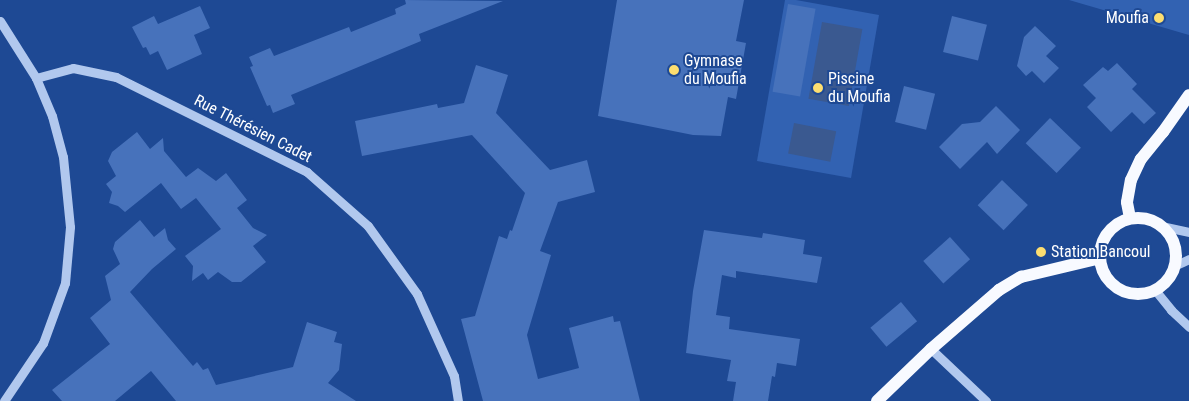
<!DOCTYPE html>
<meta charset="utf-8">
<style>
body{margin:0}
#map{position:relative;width:1189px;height:401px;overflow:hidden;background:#1e4994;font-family:"Roboto Condensed",sans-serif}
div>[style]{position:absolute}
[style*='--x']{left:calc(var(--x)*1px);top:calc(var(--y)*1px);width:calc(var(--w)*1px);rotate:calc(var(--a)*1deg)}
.green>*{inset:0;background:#3262b2}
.water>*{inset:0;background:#3a5990;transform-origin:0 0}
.building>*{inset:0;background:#4772bb;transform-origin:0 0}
.minor>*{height:9px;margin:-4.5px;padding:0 4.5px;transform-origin:4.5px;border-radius:4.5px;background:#b1c8ee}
.major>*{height:12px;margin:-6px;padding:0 6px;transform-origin:6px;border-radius:6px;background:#f8faff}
.major>.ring{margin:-6px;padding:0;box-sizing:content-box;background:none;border:12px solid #f8faff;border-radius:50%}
.dots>*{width:14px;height:14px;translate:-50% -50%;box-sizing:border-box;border:2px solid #1e4994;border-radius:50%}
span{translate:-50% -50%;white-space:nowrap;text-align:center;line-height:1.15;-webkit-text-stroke:4px #1e4994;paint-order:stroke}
.poi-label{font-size:16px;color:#fff}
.right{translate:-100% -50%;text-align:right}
.left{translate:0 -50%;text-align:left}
.street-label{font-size:16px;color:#fff}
</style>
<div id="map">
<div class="green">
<i style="clip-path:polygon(785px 0,796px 0,879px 15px,851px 178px,757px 161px)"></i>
<i style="clip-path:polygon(1069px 0,1189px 0,1189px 35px)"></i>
</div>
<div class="water">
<i style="left:822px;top:22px;width:41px;height:78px;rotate:10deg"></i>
<i style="left:794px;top:123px;width:43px;height:31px;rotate:11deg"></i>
</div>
<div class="building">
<i style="clip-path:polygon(405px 0,503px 1px,419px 34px,421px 41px,291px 95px,295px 104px,273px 113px,270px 105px,267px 106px,250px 67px,253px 66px,249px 57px,270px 48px,274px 56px,349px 27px,351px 32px,396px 14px,395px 9px,406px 4px)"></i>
<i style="clip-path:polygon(617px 0,744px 0,736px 41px,746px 43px,736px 99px,728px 97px,721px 136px,693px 135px,598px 116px)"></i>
<i style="left:788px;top:4px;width:28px;height:89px;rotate:10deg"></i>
<i style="clip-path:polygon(200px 6px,210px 28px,194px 35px,202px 54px,167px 70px,158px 51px,150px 55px,146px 47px,143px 48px,132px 27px,154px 16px,158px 24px)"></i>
<i style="left:952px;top:16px;width:36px;height:37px;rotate:14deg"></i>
<i style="clip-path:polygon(1035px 26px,1056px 46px,1046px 56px,1059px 68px,1044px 83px,1032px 71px,1026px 76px,1017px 66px,1024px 37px)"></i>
<i style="clip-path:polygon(1117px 63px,1137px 84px,1132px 89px,1156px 113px,1144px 124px,1132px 112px,1111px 132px,1087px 107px,1096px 98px,1083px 85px,1103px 67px,1108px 71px)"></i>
<i style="clip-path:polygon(476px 65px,508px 75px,496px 113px,550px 170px,587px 160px,595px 192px,558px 202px,540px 251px,551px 255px,527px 335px,538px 379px,579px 368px,569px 328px,613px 316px,614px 322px,620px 321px,640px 401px,483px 401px,461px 319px,475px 316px,499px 236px,507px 239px,510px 230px,512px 231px,525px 193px,472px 135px,362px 156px,355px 121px,437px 104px,438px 108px,464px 103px)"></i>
<i style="left:904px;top:86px;width:32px;height:37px;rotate:14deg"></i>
<i style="clip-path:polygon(996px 106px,1020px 130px,997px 154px,987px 142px,960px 169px,939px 147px,962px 124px,980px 122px)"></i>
<i style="left:1050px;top:118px;width:43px;height:35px;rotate:44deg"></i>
<i style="clip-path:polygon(137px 132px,150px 149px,163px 138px,164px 151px,186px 177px,198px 168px,216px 181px,226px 173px,247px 200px,237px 208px,253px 228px,267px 235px,253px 246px,266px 262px,241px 282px,232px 282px,218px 272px,208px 280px,203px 273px,192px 281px,193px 266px,185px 256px,221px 229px,196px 198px,181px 209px,161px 183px,125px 212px,118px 206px,109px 203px,112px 192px,106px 184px,116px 176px,108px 161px,112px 152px)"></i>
<i style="left:1002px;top:180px;width:36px;height:35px;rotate:44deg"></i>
<i style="clip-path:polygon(140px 220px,154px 237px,165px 228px,168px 240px,176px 249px,152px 269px,130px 292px,193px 366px,197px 362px,203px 370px,208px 368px,216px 385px,293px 367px,307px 322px,337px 332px,334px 342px,342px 344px,339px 370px,328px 383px,356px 401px,176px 401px,151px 371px,115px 401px,62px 401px,52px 390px,110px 344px,90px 318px,111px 300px,105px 276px,120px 264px,113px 249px,115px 242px)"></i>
<i style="clip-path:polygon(704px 230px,762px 238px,763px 233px,805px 240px,803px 254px,822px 257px,817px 283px,736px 271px,736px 278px,722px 275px,716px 315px,730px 317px,729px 329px,800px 339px,796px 366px,777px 363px,775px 377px,772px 376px,768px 401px,733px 401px,736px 382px,727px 381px,731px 360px,686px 353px,693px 291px)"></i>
<i style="left:950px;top:237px;width:30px;height:36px;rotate:48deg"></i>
<i style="left:901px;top:302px;width:25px;height:40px;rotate:50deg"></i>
</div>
<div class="minor">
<i style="--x:0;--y:21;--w:67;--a:57.7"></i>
<i style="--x:36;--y:78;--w:41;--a:67.2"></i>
<i style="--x:52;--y:116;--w:42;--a:75"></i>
<i style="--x:63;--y:157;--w:70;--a:84.3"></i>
<i style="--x:70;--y:227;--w:56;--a:95.1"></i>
<i style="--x:65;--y:283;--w:64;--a:110.1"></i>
<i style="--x:43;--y:343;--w:70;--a:123.9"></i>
<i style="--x:36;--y:78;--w:38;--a:-15"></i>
<i style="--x:73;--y:68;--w:44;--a:11.8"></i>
<i style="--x:116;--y:77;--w:213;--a:26.4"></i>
<i style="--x:307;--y:172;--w:81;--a:41.5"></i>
<i style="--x:368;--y:226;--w:84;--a:54.2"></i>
<i style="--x:417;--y:294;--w:90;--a:65.7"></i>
<i style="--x:454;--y:376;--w:25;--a:81"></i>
<i style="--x:1161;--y:226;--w:29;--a:12"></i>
<i style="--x:1174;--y:266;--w:17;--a:-25"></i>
<i style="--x:1155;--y:290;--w:26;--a:51"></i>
<i style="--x:1171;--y:310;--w:25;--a:43"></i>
<i style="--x:931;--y:349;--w:76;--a:43.4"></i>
</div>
<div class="major">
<i style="--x:1130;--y:218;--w:16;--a:-101"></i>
<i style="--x:1127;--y:202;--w:22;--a:-80"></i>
<i style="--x:1131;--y:180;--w:23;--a:-65"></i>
<i style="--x:1141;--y:159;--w:35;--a:-51"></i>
<i style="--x:1163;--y:132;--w:45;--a:-54.9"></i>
<i class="ring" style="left:1100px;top:218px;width:64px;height:64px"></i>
<i style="--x:877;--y:401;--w:75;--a:-43.9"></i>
<i style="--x:931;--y:349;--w:90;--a:-40.9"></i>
<i style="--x:999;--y:290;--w:26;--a:-31"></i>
<i style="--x:1021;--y:277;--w:81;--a:-13.5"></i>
</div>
<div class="dots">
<i style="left:1159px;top:18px;background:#fdde70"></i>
<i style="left:674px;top:70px;background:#fdde70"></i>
<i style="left:818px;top:88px;background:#fdde70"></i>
<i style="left:1041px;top:252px;background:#fdde70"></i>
</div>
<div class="poi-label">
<span class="right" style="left:1149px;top:18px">Moufia</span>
<span class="left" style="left:684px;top:70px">Gymnase<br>du Moufia</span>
<span class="left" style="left:828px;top:88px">Piscine<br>du Moufia</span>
<span class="left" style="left:1051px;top:252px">Station Bancoul</span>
</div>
<div class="street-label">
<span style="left:253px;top:129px;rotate:27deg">Rue Thérésien Cadet</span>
</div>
</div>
